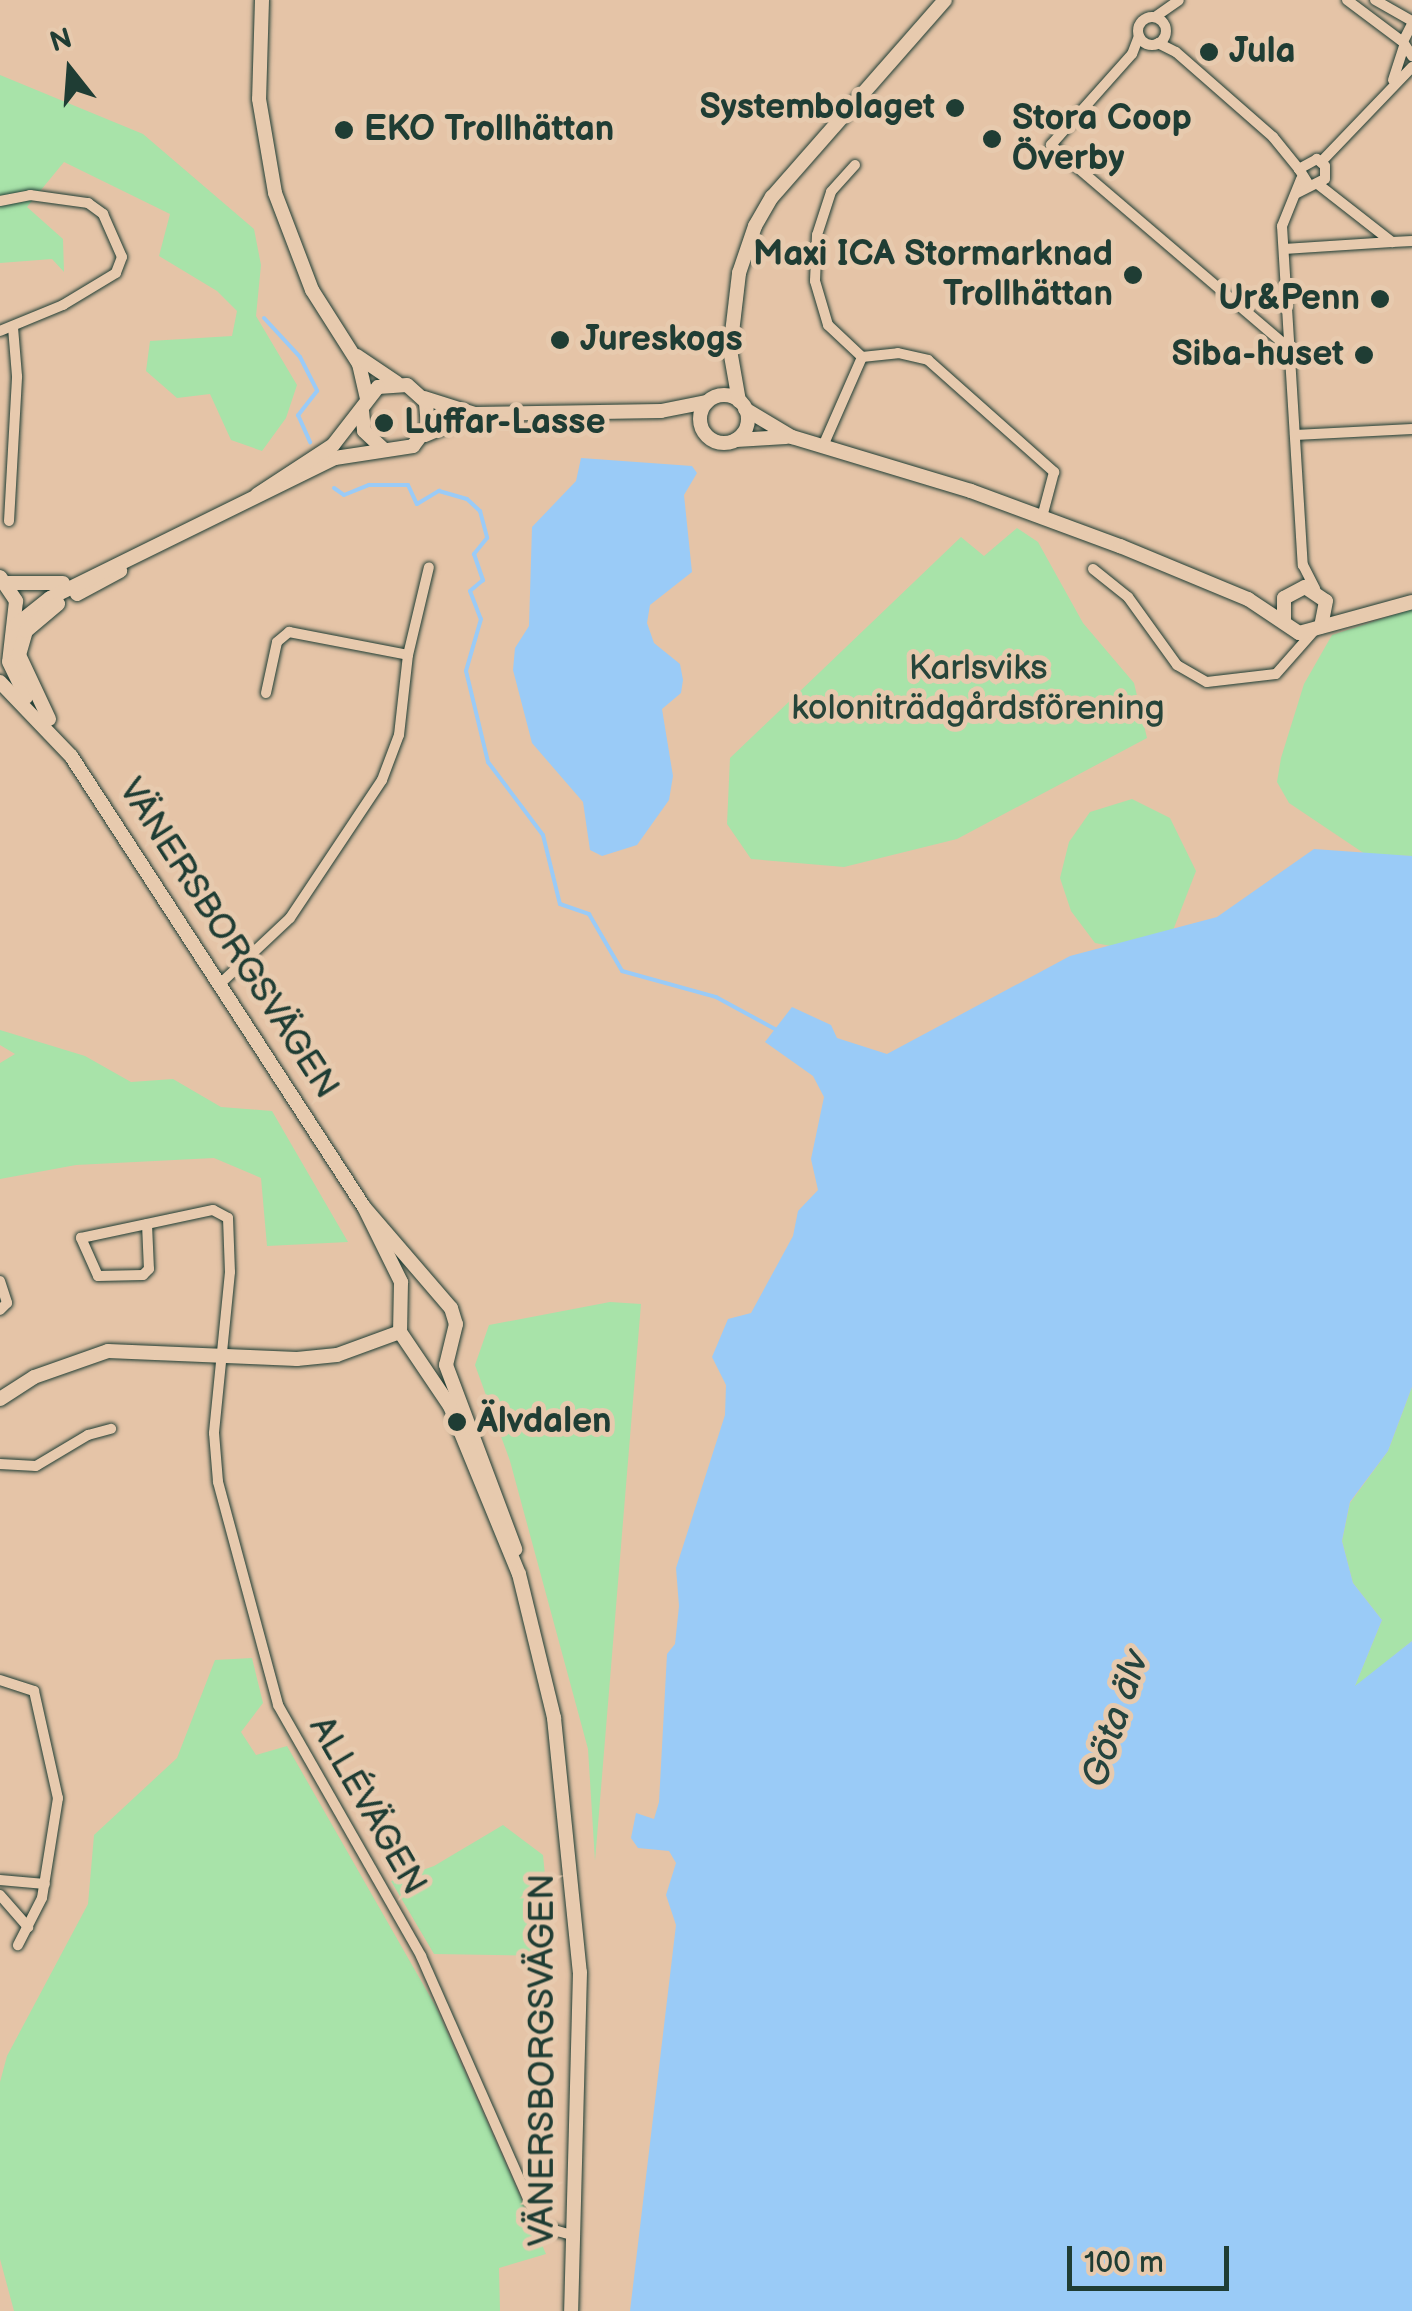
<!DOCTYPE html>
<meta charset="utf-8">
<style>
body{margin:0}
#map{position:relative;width:1412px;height:2311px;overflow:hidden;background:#e5c4a7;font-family:"Balsamiq Sans",sans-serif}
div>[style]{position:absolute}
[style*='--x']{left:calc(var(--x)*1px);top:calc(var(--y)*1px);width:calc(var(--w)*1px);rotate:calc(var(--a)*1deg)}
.green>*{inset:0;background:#a8e3a9}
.water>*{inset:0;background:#9acbf7}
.stream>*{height:4px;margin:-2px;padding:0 2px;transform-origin:2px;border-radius:2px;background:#9acbf7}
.roads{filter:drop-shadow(0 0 2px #1f3d34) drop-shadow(0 0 2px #1f3d34)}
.street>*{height:10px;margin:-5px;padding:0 5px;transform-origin:5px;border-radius:5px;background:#e7caae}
.street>.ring{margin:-5px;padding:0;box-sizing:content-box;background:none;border:10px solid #e7caae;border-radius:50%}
.secondary>*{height:14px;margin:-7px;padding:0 7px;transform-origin:7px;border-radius:7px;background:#e7caae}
.secondary>.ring{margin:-7px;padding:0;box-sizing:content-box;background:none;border:14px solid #e7caae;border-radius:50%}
.dots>*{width:28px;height:28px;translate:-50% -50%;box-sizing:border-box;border:5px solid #e7caae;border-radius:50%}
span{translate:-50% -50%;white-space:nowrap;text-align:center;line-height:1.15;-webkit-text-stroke:10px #e7caae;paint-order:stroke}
.poi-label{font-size:35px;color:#1f3d34;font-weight:700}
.left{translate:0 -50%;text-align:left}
.right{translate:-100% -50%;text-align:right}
.park-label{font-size:35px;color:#26453a}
.street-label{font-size:35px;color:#1f3d34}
.water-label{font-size:38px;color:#25443e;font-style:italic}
.north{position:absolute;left:20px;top:20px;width:100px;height:100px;-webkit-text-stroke:8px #e7caae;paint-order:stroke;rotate:343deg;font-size:28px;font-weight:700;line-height:40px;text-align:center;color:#1f3d34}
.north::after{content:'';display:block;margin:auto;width:35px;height:45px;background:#1f3d34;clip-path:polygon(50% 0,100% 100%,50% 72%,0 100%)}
.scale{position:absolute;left:1067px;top:2246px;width:162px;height:45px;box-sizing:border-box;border:5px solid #1f3d34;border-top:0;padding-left:12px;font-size:30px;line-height:35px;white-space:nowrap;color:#1f3d34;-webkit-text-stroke:8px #e7caae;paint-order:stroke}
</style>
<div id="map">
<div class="green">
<i style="clip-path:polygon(0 75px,143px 134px,254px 229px,261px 265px,256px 316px,297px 385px,286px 418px,262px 451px,231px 440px,210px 394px,177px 398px,146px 371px,150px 341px,232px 336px,237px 311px,217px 291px,159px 256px,170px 214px,64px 162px,27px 207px,63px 239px,64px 272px,52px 259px,0 263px)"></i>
<i style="clip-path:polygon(1017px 528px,1038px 542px,1083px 623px,1134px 683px,1147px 738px,957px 839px,844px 867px,751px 859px,727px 824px,730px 758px,961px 537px,984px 556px)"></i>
<i style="clip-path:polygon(1412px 609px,1412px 856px,1365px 854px,1289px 803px,1277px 782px,1281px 758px,1304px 684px,1332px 635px)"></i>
<i style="clip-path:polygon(1132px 799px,1170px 818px,1196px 871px,1172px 933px,1116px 947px,1095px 943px,1071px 911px,1060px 878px,1069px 842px,1090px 812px)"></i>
<i style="clip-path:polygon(0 1030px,85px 1056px,131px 1082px,173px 1079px,221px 1107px,272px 1111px,348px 1242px,267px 1246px,261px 1178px,214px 1158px,76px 1165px,0 1179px,0 1063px,15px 1054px,0 1045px)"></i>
<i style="clip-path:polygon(610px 1302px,641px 1304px,595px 1861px,588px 1749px,510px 1461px,475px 1365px,489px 1325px)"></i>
<i style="clip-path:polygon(1412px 1387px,1412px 1641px,1354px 1688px,1382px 1620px,1353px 1583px,1342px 1541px,1350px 1503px,1388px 1451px)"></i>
<i style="clip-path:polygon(252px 1658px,263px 1703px,241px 1732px,256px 1755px,287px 1746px,436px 2007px,546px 2254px,499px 2268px,500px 2311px,14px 2311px,0 2259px,0 2082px,7px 2056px,88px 1904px,94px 1835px,177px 1758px,215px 1660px)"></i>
<i style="clip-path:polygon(503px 1825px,543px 1855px,553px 1956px,434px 1954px,391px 1881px,434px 1866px)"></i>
</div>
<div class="water">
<i style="clip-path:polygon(581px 458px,692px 466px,697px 473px,684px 495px,692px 572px,650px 605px,647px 623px,654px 643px,680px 664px,683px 680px,681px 693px,662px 709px,673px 776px,669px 800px,637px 845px,602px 856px,590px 850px,583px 802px,532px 743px,513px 670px,515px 648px,529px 626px,532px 527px,576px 481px)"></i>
<i style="clip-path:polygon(1314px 849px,1412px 856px,1412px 1387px,1388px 1451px,1350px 1502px,1342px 1541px,1353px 1583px,1382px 1620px,1355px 1686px,1412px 1641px,1412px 2311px,630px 2311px,676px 1925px,666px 1895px,676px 1863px,669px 1851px,638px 1848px,631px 1838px,636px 1813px,654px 1819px,659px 1802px,667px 1654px,675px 1644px,679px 1606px,676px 1568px,725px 1415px,726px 1385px,712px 1357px,728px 1319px,751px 1313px,793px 1236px,798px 1211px,818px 1190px,811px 1159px,824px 1097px,813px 1076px,765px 1042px,792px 1007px,831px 1025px,837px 1038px,887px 1054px,1070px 956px,1217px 917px)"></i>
</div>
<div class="stream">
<i style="--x:264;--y:318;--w:53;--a:47.3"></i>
<i style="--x:300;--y:357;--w:38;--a:63"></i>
<i style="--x:317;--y:391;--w:31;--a:128"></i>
<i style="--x:298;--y:415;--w:30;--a:66"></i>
<i style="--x:334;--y:488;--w:12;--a:35"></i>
<i style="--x:344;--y:495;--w:27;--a:-22"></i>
<i style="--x:369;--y:485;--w:39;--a:0"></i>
<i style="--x:408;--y:485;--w:21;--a:65"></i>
<i style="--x:417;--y:504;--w:26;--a:-31"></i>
<i style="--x:439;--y:491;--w:29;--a:16"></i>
<i style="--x:467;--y:499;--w:18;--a:43"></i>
<i style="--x:480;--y:511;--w:28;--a:75"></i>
<i style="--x:487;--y:538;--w:21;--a:129"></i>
<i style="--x:474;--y:554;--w:28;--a:71"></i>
<i style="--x:483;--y:580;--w:17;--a:140"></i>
<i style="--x:470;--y:591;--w:30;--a:69"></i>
<i style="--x:481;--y:619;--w:54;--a:106.1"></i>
<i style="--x:466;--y:671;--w:94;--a:76.4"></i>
<i style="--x:488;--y:762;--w:91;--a:53"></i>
<i style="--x:543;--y:835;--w:71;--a:76.2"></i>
<i style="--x:560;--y:904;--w:31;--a:19"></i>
<i style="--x:589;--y:914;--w:66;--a:59.9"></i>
<i style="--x:622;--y:971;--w:98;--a:15.5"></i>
<i style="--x:716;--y:997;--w:67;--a:28.5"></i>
</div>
<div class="roads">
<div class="street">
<i style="--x:1347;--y:0;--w:70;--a:36.9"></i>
<i style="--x:1375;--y:0;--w:43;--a:29.6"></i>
<i style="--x:1155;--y:17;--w:29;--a:-35"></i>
<i class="ring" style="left:1138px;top:17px;width:18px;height:18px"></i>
<i style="--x:1412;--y:24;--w:20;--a:117"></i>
<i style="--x:1403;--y:42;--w:17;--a:57"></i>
<i style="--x:1139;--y:36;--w:19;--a:111"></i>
<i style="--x:1132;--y:54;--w:122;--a:131.7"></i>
<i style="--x:1051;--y:145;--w:314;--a:40.5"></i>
<i style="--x:1158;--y:43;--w:20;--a:27"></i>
<i style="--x:1176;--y:52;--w:129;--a:41.2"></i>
<i style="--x:1273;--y:137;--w:41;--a:50.9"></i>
<i style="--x:1393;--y:80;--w:36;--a:-72"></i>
<i style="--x:1321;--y:162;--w:132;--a:-46.2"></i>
<i style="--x:855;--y:165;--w:36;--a:132"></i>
<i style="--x:831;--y:192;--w:45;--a:108"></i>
<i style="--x:817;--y:235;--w:46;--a:92.5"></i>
<i style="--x:815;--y:281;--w:46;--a:73.5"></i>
<i style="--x:828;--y:325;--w:47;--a:43.3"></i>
<i style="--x:862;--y:357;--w:36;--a:-6"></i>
<i style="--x:898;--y:353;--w:31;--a:13"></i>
<i style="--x:928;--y:360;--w:169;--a:41.6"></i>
<i style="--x:1054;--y:472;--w:47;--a:104.9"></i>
<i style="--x:1301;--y:179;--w:51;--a:112"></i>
<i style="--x:1282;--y:226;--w:340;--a:86.5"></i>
<i style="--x:1303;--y:565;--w:27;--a:63"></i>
<i style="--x:1319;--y:185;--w:93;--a:38"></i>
<i style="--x:1392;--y:242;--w:20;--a:-3"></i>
<i style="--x:1297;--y:193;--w:31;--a:-27"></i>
<i style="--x:1325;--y:179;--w:13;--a:-90"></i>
<i style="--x:1325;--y:166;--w:11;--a:-139"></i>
<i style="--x:1317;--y:159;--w:21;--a:151"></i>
<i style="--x:1299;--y:169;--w:19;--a:58"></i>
<i style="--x:0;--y:201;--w:31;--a:-11"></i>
<i style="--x:30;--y:195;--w:59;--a:7.9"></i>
<i style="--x:88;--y:203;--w:19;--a:36"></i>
<i style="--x:103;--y:214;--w:47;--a:66.2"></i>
<i style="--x:122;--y:257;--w:17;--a:111"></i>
<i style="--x:116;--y:273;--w:62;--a:148.9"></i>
<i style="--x:63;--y:305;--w:68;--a:157.6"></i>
<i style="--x:1284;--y:249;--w:108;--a:-3.7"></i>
<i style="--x:1295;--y:435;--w:117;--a:-2.9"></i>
<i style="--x:823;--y:446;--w:97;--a:-66.3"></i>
<i style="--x:9;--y:521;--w:145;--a:-86.8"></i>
<i style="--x:17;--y:376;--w:49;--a:-94.7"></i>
<i style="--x:1093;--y:569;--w:45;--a:38.7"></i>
<i style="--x:1128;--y:597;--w:84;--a:54.2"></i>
<i style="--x:1177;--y:665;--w:34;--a:30"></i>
<i style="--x:1207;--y:682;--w:69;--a:-6.6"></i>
<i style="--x:1276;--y:674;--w:56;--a:-48.6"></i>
<i style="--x:266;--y:693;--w:52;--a:-77.8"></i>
<i style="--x:277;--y:642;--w:16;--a:-40"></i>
<i style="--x:289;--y:632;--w:121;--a:10.9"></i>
<i style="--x:222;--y:982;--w:93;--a:-43.3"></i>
<i style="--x:290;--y:918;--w:166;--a:-56.3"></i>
<i style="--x:382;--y:780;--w:48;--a:-69.3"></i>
<i style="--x:399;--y:735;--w:81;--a:-83.6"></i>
<i style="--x:408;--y:655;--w:90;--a:-76.6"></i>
<i style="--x:147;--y:1224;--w:45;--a:87.5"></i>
<i style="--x:149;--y:1269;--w:8;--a:135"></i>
<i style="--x:143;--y:1275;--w:45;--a:178.7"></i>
<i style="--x:98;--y:1276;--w:42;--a:-114.1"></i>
<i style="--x:81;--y:1238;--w:135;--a:-12"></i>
<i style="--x:213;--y:1210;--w:17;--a:28"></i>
<i style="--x:228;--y:1218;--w:54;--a:87.9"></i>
<i style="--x:230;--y:1272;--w:162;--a:95.7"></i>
<i style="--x:214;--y:1433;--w:49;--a:85.3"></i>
<i style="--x:218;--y:1482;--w:231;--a:74.9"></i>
<i style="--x:278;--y:1705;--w:289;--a:60.3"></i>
<i style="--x:421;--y:1956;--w:295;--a:66.2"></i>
<i style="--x:540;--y:2226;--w:36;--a:16"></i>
<i style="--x:0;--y:1281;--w:23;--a:72"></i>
<i style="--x:7;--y:1303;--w:10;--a:135"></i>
<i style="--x:0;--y:1464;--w:36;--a:3"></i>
<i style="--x:36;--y:1466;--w:61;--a:-30.8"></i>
<i style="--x:88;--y:1435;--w:24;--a:-15"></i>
<i style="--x:0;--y:1680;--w:36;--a:18"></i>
<i style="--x:34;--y:1691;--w:110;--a:77.4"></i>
<i style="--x:58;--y:1798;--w:101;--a:99.1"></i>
<i style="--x:42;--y:1898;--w:53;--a:117.1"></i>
<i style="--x:0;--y:1880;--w:45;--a:5.1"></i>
<i style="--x:0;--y:1895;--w:43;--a:48.8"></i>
</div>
<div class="secondary">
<i style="--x:262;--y:0;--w:99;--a:91.7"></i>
<i style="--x:259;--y:99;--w:95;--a:80.3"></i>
<i style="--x:275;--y:193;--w:104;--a:69.1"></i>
<i style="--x:312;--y:290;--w:88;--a:57.6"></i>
<i style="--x:359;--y:364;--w:35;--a:77"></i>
<i style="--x:357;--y:356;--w:48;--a:34"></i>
<i class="ring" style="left:700px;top:395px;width:34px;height:34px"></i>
<i style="--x:424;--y:398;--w:53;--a:17.4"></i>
<i style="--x:475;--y:414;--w:186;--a:-0.9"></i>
<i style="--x:661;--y:411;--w:47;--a:-11.1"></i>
<i style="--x:739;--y:401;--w:52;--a:-100"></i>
<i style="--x:730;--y:350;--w:78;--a:-83.3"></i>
<i style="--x:739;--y:273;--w:50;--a:-71.2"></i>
<i style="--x:755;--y:226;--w:34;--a:-60"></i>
<i style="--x:772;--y:197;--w:262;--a:-48.7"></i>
<i style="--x:745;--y:409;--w:55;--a:30.8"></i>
<i style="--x:792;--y:437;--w:187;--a:16.8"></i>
<i style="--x:971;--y:491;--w:159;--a:20.3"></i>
<i style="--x:1120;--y:546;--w:139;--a:22.5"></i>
<i style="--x:1248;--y:599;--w:61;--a:33.7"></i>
<i style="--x:1299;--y:633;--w:117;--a:-15.3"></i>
<i style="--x:362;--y:411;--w:20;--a:84"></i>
<i style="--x:364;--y:431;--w:25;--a:43"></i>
<i style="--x:425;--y:435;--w:49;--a:-22.9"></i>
<i style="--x:736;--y:440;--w:50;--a:-3.4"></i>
<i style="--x:0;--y:577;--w:29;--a:56"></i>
<i style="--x:16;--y:601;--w:61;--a:96.5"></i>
<i style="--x:9;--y:662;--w:39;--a:64"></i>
<i style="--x:6;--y:583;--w:57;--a:0"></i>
<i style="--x:77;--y:594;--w:49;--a:-28.1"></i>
<i style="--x:1284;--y:622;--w:24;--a:-90"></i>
<i style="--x:1284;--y:598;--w:24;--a:-28"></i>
<i style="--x:1305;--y:587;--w:25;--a:34"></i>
<i style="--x:1326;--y:601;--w:26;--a:101"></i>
<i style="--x:16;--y:625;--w:43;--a:-38.5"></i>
<i style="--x:50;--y:598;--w:318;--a:-26.2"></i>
<i style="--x:335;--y:458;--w:79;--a:-8.7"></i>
<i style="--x:413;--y:446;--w:25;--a:-53"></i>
<i style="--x:428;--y:426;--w:24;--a:-95"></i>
<i style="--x:426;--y:402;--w:25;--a:-138"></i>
<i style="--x:407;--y:385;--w:29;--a:176"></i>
<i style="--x:378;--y:387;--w:73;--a:127.8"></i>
<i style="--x:333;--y:445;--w:91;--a:146.7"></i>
<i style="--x:0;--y:682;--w:103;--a:46.2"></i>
<i style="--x:71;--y:756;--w:538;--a:56.99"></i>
<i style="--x:364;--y:1207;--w:133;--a:49.3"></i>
<i style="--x:451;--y:1308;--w:17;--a:73"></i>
<i style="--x:456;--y:1324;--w:42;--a:103.7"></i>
<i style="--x:446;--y:1365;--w:197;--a:69.4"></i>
<i style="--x:49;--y:719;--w:71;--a:-115.1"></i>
<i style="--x:19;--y:655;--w:25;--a:-74"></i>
<i style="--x:26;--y:631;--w:42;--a:-40.2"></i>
<i style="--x:364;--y:1207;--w:84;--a:63.7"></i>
<i style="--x:401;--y:1282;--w:50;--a:91.1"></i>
<i style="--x:400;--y:1332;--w:89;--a:56"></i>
<i style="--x:450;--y:1406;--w:182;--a:67.7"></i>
<i style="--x:519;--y:1574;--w:148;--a:76.3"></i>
<i style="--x:554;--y:1718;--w:255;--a:84.2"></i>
<i style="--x:580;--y:1972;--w:339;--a:91.5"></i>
<i style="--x:0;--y:1399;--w:40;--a:-32.9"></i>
<i style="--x:34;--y:1377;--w:78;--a:-19.4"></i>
<i style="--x:108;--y:1351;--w:189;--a:2.4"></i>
<i style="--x:297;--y:1359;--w:40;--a:-5.7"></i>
<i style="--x:337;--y:1355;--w:67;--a:-20.1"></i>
</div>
</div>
<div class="dots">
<i style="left:1209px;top:52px;background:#1f3d34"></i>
<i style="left:955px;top:108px;background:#1f3d34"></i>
<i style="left:344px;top:130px;background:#1f3d34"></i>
<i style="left:992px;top:139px;background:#1f3d34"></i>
<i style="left:1133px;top:275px;background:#1f3d34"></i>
<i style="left:1380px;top:299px;background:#1f3d34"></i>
<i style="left:560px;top:340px;background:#1f3d34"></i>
<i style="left:1364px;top:355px;background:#1f3d34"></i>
<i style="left:384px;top:423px;background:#1f3d34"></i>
<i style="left:457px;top:1422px;background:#1f3d34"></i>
</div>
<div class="poi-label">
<span class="left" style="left:1229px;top:52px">Jula</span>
<span class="right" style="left:935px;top:108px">Systembolaget</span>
<span class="left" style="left:1012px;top:139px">Stora Coop<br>Överby</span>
<span class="left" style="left:364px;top:130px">EKO Trollhättan</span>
<span class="right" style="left:1113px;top:275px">Maxi ICA Stormarknad<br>Trollhättan</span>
<span class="right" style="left:1360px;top:299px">Ur&amp;Penn</span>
<span class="left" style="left:580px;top:340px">Jureskogs</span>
<span class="right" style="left:1344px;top:355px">Siba-huset</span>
<span class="left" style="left:404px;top:423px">Luffar-Lasse</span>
<span class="left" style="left:477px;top:1422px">Älvdalen</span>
</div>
<div class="park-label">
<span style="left:978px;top:689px">Karlsviks<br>koloniträdgårdsförening</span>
</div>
<div class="street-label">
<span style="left:228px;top:939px;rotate:57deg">VÄNERSBORGSVÄGEN</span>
<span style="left:367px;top:1806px;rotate:60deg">ALLÉVÄGEN</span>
<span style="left:543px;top:2060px;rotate:-90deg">VÄNERSBORGSVÄGEN</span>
</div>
<div class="water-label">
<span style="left:1116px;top:1719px;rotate:-72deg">Göta älv</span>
</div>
<div class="north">N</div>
<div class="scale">100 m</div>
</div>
